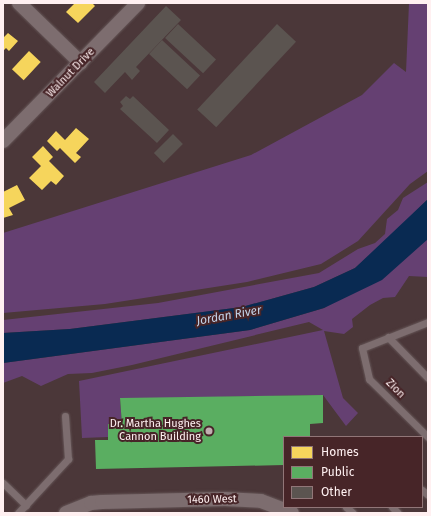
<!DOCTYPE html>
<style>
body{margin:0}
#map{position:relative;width:431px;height:516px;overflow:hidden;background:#4b3739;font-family:"Fira Sans",sans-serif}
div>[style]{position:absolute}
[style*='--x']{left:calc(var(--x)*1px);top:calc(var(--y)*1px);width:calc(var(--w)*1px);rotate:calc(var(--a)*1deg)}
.green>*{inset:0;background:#654072}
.water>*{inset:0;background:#092a52}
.homes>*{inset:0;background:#f6d55c;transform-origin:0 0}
.public>*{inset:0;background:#5aae61}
.building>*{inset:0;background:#5b5450;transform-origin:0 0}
.roads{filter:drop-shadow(0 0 1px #655657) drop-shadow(0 0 1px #655657)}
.service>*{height:7px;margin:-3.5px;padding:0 3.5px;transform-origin:3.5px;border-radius:3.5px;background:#7d6d6f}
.minor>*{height:14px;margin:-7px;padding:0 7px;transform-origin:7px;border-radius:7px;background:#7d6d6f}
.dots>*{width:11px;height:11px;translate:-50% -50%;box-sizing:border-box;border:2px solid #472528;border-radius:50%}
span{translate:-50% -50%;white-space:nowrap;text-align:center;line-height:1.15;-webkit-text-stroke:4px #472528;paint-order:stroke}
.street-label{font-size:11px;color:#fff0f1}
.poi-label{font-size:11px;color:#fff0f1}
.right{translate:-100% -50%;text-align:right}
.water-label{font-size:12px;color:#c2d3e9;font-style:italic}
.frame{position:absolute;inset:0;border:4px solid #fff0f1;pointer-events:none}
.legend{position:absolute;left:283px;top:436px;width:140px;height:72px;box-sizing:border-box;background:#472528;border:1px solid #917678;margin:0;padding:5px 7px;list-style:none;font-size:12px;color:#fff0f1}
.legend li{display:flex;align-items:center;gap:8px;height:20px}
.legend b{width:20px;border:1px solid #917678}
</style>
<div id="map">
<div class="green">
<i style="clip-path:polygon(409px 3px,428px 3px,428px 171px,410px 184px,358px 241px,321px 264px,247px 282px,105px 304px,3px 313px,3px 233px,251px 155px,362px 95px,394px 63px,406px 72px)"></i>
<i style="clip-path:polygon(428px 182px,428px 199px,390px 237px,355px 268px,314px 287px,242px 307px,70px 329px,3px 333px,3px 320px,158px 303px,319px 273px,358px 249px,375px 243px,385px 234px,387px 219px,398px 210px,403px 198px)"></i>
<i style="clip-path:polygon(428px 239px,428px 277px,409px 276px,395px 297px,383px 298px,370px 305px,352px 319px,353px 327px,344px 334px,324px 331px,343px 398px,358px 413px,346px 426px,323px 395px,120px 399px,122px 425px,109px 424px,108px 437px,82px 438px,79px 381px,323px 330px,309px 322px,132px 365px,92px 373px,68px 374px,41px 386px,22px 376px,3px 383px,3px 363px,250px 330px,324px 308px)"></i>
</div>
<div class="water">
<i style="clip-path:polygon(428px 199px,428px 239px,382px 280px,324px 308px,250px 330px,3px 363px,3px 333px,70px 329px,242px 307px,314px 287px,355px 268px)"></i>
</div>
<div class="homes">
<i style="clip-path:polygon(75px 3px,92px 3px,95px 6px,78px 23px,66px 12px)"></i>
<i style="clip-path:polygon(8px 33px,18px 41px,9px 51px,6px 48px,3px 51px,3px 38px)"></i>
<i style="left:29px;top:51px;width:16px;height:25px;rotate:43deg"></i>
<i style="clip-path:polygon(76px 128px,89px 139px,76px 153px,81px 157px,75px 163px,60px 148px,57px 151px,47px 141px,56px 131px,65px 140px)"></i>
<i style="clip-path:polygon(43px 146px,53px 157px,49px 161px,64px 176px,56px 185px,51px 181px,42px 190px,29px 178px,41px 166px,32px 157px)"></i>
<i style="clip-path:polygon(17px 185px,25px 200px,9px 208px,13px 215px,3px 218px,3px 192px)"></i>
</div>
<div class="public">
<i style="clip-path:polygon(323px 395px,323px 423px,310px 424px,310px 437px,284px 437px,284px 465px,96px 469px,95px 440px,108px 440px,108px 424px,122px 425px,120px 398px)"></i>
</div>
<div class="building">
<i style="clip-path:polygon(166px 6px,181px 20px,136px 67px,140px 71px,132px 80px,125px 72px,105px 93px,94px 82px)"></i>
<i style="left:178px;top:24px;width:52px;height:19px;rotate:43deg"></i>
<i style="left:277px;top:24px;width:26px;height:117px;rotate:43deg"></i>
<i style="left:162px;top:40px;width:52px;height:19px;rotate:43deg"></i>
<i style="clip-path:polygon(126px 96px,130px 99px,133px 96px,169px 130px,157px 143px,120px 109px,123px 106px,120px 102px)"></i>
<i style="left:173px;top:134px;width:14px;height:27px;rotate:45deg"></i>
</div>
<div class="roads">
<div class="service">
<i style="--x:428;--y:322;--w:71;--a:158.5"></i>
<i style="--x:362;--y:348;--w:32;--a:77"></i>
<i style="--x:369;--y:379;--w:83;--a:44.5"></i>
<i style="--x:388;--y:337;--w:57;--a:45.7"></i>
<i style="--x:3;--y:483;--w:32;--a:44"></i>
<i style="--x:422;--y:490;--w:8;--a:40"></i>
<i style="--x:346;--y:507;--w:9;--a:41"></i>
<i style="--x:392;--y:507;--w:8;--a:45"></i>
<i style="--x:18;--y:513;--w:74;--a:-47.2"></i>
<i style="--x:68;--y:459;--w:43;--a:-94"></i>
</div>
<div class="minor">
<i style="--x:19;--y:3;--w:86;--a:44.1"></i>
<i style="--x:3;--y:141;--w:193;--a:-45.6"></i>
<i style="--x:66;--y:513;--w:27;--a:-22"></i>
<i style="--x:91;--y:503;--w:11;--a:-5"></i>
<i style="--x:102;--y:502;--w:123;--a:-1.4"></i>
<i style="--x:225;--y:499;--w:36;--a:3"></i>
<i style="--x:261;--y:501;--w:33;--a:21"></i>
</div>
</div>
<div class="dots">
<i style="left:209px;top:431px;background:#c0afb1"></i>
</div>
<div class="street-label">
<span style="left:71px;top:73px;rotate:-46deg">Walnut Drive</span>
<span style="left:395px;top:389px;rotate:45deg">Zion</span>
<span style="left:212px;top:500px;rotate:-1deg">1460 West</span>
</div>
<div class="poi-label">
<span class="right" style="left:201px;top:431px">Dr. Martha Hughes<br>Cannon Building</span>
</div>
<div class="water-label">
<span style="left:229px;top:316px;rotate:-10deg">Jordan River</span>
</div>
<div class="frame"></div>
<ul class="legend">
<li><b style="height:11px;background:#f6d55c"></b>Homes</li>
<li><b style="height:11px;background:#5aae61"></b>Public</li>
<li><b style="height:11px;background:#5b5450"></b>Other</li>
</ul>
</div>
